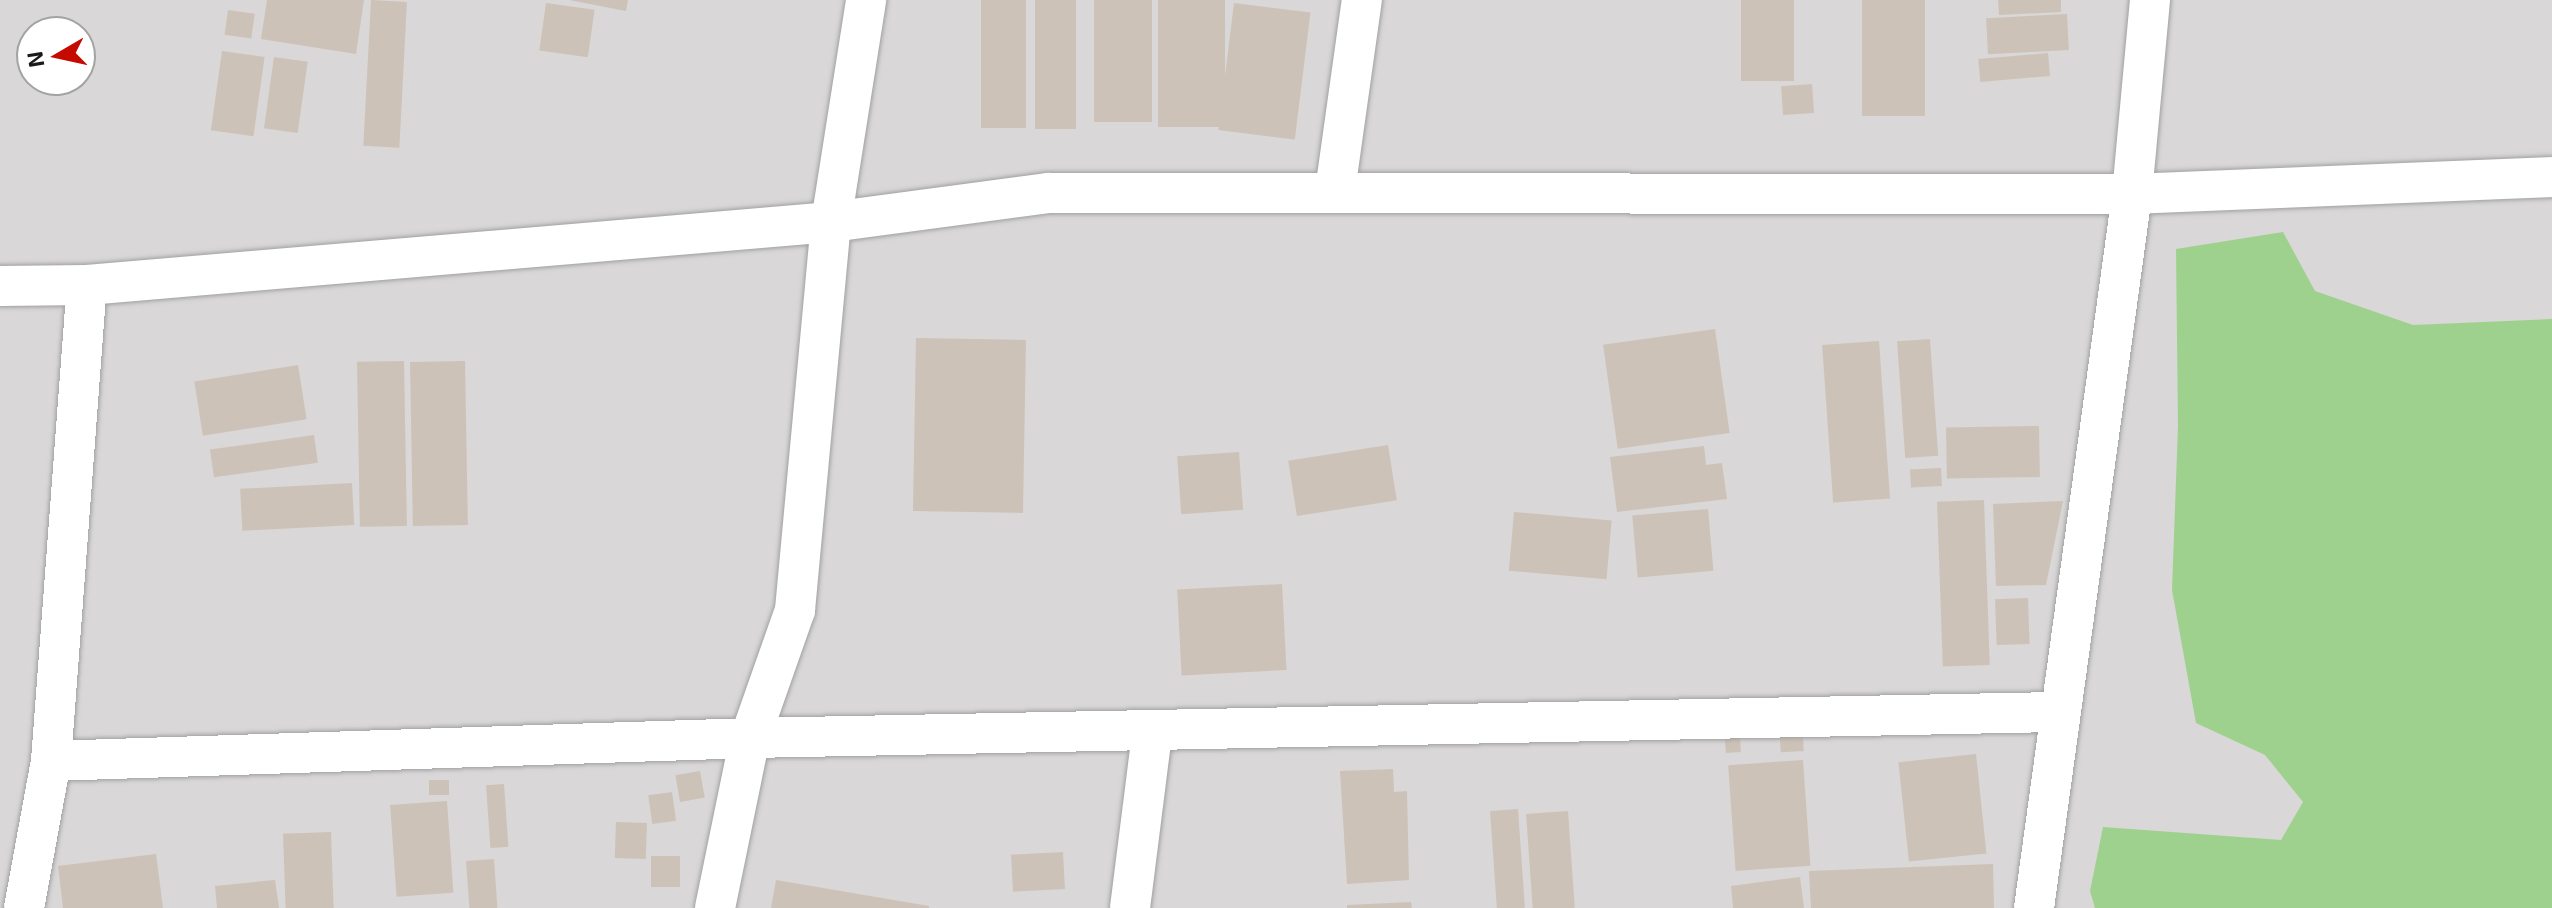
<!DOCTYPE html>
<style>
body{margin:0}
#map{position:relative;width:2552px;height:908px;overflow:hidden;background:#eee9de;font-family:"Exo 2",sans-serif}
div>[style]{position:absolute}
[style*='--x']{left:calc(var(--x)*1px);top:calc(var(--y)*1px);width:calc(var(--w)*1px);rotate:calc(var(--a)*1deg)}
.residential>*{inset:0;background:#d9d7d7}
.forest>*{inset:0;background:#9fd18e}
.building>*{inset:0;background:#cdc2b7;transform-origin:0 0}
.roads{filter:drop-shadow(0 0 2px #a1a1a1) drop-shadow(0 0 2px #a1a1a1)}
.street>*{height:40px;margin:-20px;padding:0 20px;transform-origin:20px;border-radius:20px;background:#fff}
span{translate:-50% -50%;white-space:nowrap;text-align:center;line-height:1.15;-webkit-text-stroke:6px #fff;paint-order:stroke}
.north{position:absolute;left:16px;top:16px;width:80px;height:80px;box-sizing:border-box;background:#fff;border:2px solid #a3a3a3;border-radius:50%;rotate:261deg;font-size:22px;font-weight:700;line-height:32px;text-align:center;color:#1a1a1a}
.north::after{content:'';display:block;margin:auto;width:28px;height:36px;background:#c50a00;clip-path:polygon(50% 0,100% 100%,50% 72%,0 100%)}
</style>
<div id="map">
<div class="residential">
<i style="clip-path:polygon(evenodd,0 0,2552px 0,2552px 908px,0 908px,0 0,32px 32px,80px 32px,80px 80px,32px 80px,32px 32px)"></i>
</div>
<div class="forest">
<i style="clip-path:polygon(2283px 232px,2315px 291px,2413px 325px,2552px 319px,2552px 908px,2095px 908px,2090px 891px,2103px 827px,2281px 840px,2303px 802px,2265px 755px,2196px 723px,2172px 590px,2178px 426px,2176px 249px)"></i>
</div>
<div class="building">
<i style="clip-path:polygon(267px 0,364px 0,356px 54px,261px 39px)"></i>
<i style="left:371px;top:0;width:36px;height:146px;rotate:3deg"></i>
<i style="clip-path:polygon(569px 0,628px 0,626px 11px)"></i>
<i style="left:981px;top:0;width:45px;height:128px"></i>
<i style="left:1035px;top:0;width:41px;height:129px"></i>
<i style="left:1094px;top:0;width:58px;height:122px"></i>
<i style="left:1158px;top:0;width:67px;height:127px"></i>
<i style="left:1741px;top:0;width:53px;height:81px"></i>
<i style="left:1862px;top:0;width:63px;height:116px"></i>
<i style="clip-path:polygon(1998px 0,2061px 0,2061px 12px,1999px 15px)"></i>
<i style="left:546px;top:3px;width:49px;height:48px;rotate:8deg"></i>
<i style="left:1234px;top:3px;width:77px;height:128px;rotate:7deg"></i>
<i style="left:228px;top:10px;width:27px;height:25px;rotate:8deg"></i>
<i style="left:2067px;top:14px;width:36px;height:81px;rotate:87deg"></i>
<i style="left:222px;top:51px;width:43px;height:80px;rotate:8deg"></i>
<i style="left:2048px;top:53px;width:23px;height:70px;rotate:85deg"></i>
<i style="left:274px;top:57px;width:34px;height:72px;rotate:8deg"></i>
<i style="left:1812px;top:84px;width:29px;height:31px;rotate:86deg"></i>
<i style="left:1715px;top:329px;width:105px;height:113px;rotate:82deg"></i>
<i style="left:916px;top:338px;width:110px;height:173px;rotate:1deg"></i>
<i style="left:1930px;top:339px;width:117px;height:33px;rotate:86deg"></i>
<i style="left:1879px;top:341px;width:158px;height:57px;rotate:86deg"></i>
<i style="left:404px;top:361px;width:165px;height:47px;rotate:89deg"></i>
<i style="left:465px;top:361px;width:164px;height:55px;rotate:89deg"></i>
<i style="left:298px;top:365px;width:55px;height:105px;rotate:81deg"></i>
<i style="left:2039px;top:426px;width:51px;height:93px;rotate:89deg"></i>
<i style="left:314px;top:435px;width:28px;height:105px;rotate:82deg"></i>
<i style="left:1388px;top:445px;width:56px;height:101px;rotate:81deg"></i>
<i style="clip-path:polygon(1704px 446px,1706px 465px,1722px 463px,1727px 499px,1617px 512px,1610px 457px)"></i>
<i style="left:1239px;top:452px;width:58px;height:62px;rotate:86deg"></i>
<i style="left:1941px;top:468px;width:18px;height:31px;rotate:87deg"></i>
<i style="left:352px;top:483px;width:42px;height:112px;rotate:87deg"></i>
<i style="left:1984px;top:500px;width:165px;height:47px;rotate:88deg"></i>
<i style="clip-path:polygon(2063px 501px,2046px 585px,1996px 586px,1993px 504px)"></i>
<i style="left:1708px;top:509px;width:62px;height:76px;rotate:85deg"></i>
<i style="left:1514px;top:512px;width:98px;height:59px;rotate:5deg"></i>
<i style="left:1282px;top:584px;width:86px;height:105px;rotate:87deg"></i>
<i style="left:2028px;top:598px;width:46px;height:33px;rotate:88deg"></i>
<i style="left:1802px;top:718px;width:33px;height:23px;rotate:87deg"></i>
<i style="left:1739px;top:725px;width:27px;height:15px;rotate:86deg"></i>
<i style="left:1976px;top:754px;width:100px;height:78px;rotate:84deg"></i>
<i style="left:1803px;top:760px;width:106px;height:75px;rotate:86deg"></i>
<i style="clip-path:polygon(1393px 769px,1394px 792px,1407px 791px,1409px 880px,1347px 884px,1340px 771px)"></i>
<i style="left:700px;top:771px;width:27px;height:25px;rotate:80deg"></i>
<i style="left:449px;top:780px;width:15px;height:20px;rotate:90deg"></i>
<i style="left:504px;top:784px;width:63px;height:18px;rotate:86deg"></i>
<i style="left:672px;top:792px;width:29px;height:24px;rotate:82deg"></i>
<i style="left:447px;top:801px;width:92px;height:57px;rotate:86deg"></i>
<i style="left:1518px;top:809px;width:99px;height:28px;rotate:86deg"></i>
<i style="left:1568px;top:811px;width:97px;height:42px;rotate:86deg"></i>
<i style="left:616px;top:822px;width:31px;height:36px;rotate:2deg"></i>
<i style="left:331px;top:832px;width:76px;height:48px;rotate:88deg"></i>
<i style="left:1063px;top:852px;width:37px;height:52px;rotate:87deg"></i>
<i style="clip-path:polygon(156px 854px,163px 908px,63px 908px,58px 866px)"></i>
<i style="left:680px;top:856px;width:31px;height:29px;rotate:90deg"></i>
<i style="left:494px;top:859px;width:49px;height:28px;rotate:86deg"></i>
<i style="clip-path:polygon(1993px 864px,1994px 908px,1811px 908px,1809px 871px)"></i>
<i style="clip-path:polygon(1800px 877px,1804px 908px,1733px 908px,1731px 886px)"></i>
<i style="clip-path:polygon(275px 880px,279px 908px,217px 908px,215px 886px)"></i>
<i style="clip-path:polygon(776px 880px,929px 906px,929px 908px,771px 908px)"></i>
<i style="clip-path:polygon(1411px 902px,1412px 908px,1347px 908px,1347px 905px)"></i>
</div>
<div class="roads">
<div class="street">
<i style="--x:1335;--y:191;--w:193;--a:-82"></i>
<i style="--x:0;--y:286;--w:87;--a:-0.7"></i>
<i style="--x:87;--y:285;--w:747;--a:-4.84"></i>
<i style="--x:831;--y:222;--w:219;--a:-7.6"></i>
<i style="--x:1048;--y:193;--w:1084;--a:0.05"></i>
<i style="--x:2132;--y:194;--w:420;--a:-2.3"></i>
<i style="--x:51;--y:761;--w:477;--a:-85.7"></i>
<i style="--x:24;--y:908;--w:149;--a:-79.6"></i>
<i style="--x:51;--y:761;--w:699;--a:-1.88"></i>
<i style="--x:750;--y:738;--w:1310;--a:-1.14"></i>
<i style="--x:715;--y:908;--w:174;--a:-78.4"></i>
<i style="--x:750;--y:738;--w:136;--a:-70.6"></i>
<i style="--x:795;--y:610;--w:390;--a:-84.7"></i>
<i style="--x:831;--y:222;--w:225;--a:-81"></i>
<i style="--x:1130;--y:908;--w:176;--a:-82.8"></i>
<i style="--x:2034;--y:908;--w:721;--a:-82.18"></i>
<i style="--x:2132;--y:194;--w:195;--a:-84.7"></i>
</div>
</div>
<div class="north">N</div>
</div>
